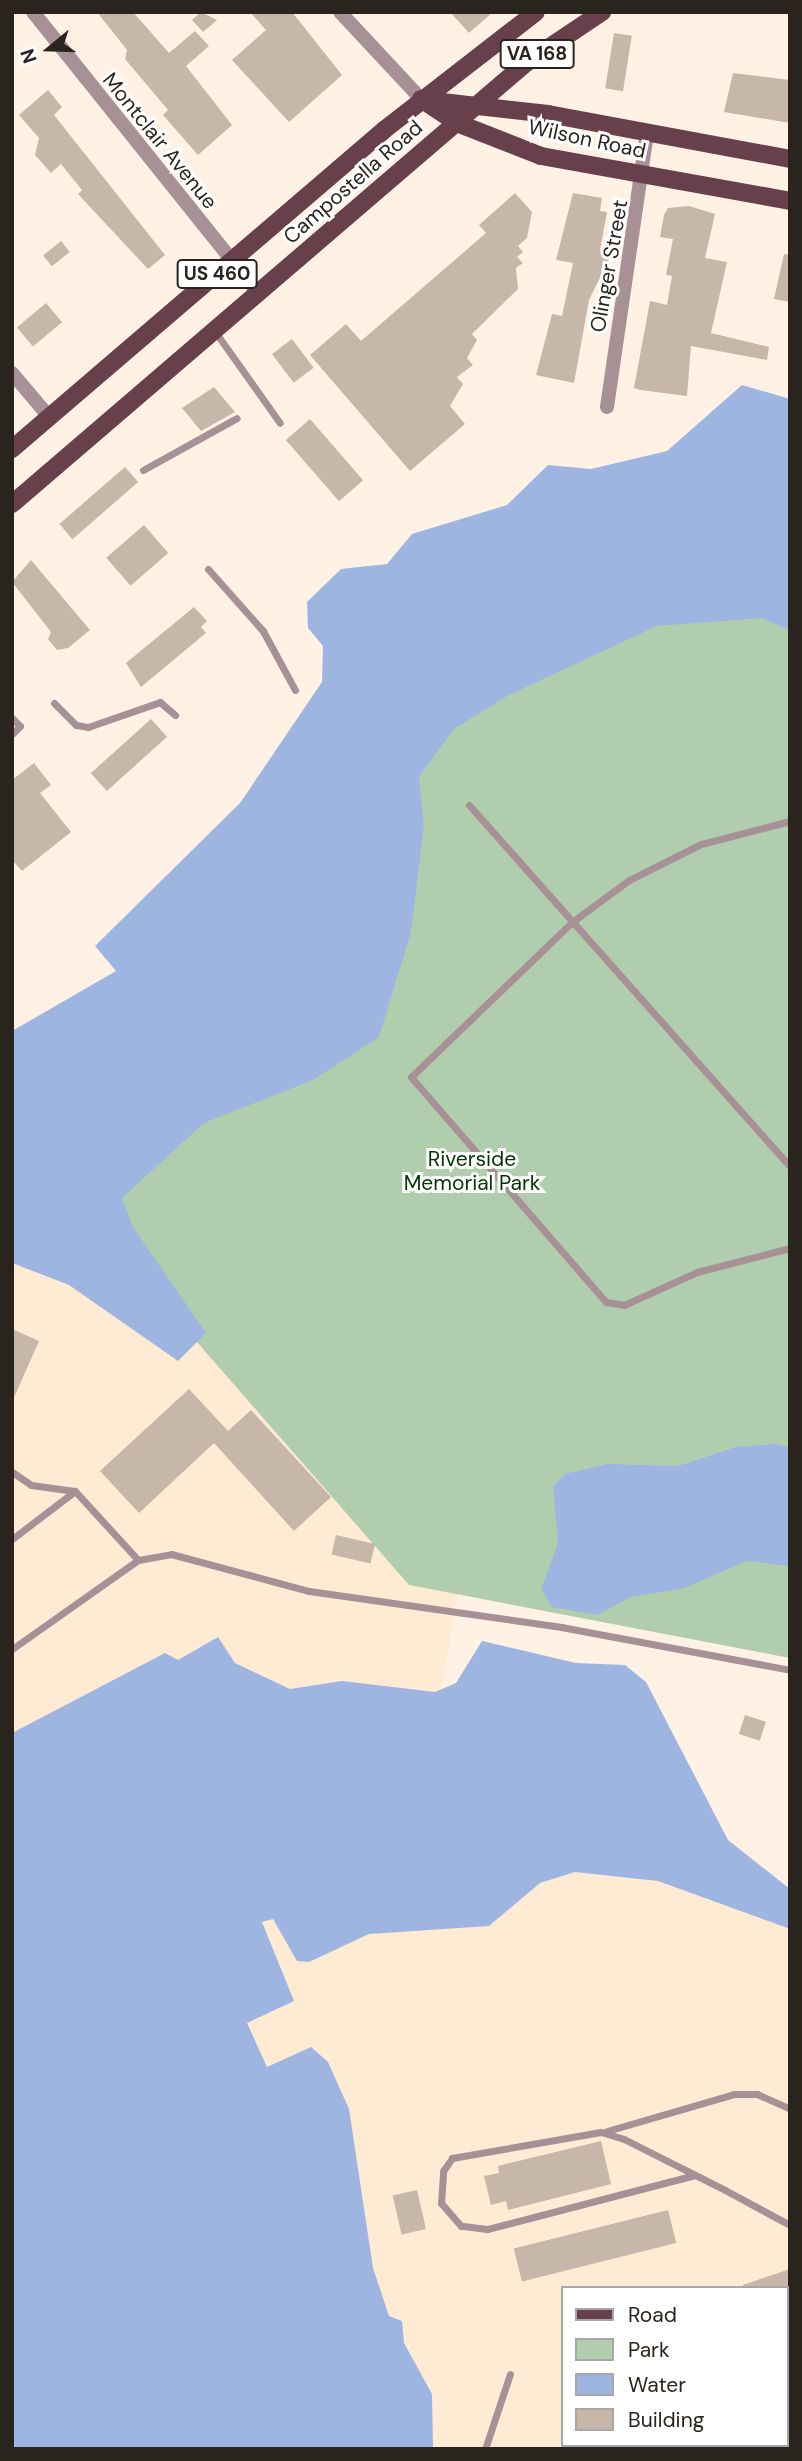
<!DOCTYPE html>
<style>
body{margin:0}
#map{position:relative;width:802px;height:2461px;overflow:hidden;background:#fff2e5;font-family:"DM Sans",sans-serif}
div>[style]{position:absolute}
[style*='--x']{left:calc(var(--x)*1px);top:calc(var(--y)*1px);width:calc(var(--w)*1px);rotate:calc(var(--a)*1deg)}
.built>*{inset:0;background:#ffead3}
.green>*{inset:0;background:#b0ceae}
.water>*{inset:0;background:#9fb5e1}
.building>*{inset:0;background:#c6b7a8;transform-origin:0 0}
.lane>*{height:7px;margin:-3.5px;padding:0 3.5px;transform-origin:3.5px;border-radius:3.5px;background:#a89097}
.street>*{height:14px;margin:-7px;padding:0 7px;transform-origin:7px;border-radius:7px;background:#a89097}
.primary>*{height:18px;margin:-9px;padding:0 9px;transform-origin:9px;border-radius:9px;background:#67404c}
span{translate:-50% -50%;white-space:nowrap;text-align:center;line-height:1.15;-webkit-text-stroke:6px #fff;paint-order:stroke}
.shield-label span{padding:2px 5px;background:#fff;border:2px solid;border-radius:5px;-webkit-text-stroke-width:0}
.shield-label{font-size:19px;color:#29241e;font-weight:700}
.street-label{font-size:21px;color:#29241e}
.park-label{font-size:21px;color:#003400}
.frame{position:absolute;inset:0;border:14px solid #29241e;pointer-events:none}
.legend{position:absolute;left:561px;top:2286px;width:228px;height:161px;box-sizing:border-box;background:#fff;border:2px solid #a9a7a5;margin:0;padding:9px 12px;list-style:none;font-size:21px;color:#29241e}
.legend li{display:flex;align-items:center;gap:14px;height:35px}
.legend b{width:35px;border:2px solid #a9a7a5}
.north{position:absolute;left:14px;top:14px;width:70px;height:70px;-webkit-text-stroke:5px #fff;paint-order:stroke;rotate:251deg;font-size:19px;font-weight:700;line-height:28px;text-align:center;color:#29241e}
.north::after{content:'';display:block;margin:auto;width:24px;height:32px;background:#29241e;clip-path:polygon(50% 0,100% 100%,50% 72%,0 100%)}
</style>
<div id="map">
<div class="built">
<i style="clip-path:polygon(evenodd,12px 1130px,409px 1585px,458px 1593px,428px 1761px,790px 1902px,790px 2449px,12px 2449px,12px 1130px,562px 2288px,786px 2288px,786px 2445px,562px 2445px,562px 2288px)"></i>
</div>
<div class="green">
<i style="clip-path:polygon(790px 586px,790px 1658px,409px 1585px,18px 1137px,407px 731px,532px 661px)"></i>
</div>
<div class="water">
<i style="clip-path:polygon(742px 385px,790px 399px,790px 630px,761px 618px,657px 626px,507px 696px,454px 729px,419px 777px,424px 826px,411px 932px,379px 1037px,313px 1080px,204px 1123px,122px 1198px,133px 1227px,206px 1333px,178px 1361px,69px 1285px,12px 1263px,12px 1031px,116px 971px,95px 946px,240px 803px,322px 682px,323px 646px,308px 628px,307px 602px,341px 569px,387px 564px,412px 534px,507px 505px,548px 465px,591px 469px,667px 451px)"></i>
<i style="clip-path:polygon(776px 1444px,790px 1448px,790px 1566px,746px 1561px,685px 1588px,631px 1597px,597px 1615px,552px 1607px,541px 1589px,558px 1543px,553px 1486px,565px 1474px,607px 1464px,678px 1466px,736px 1447px)"></i>
<i style="clip-path:polygon(218px 1637px,235px 1663px,290px 1689px,342px 1681px,435px 1692px,456px 1683px,482px 1641px,576px 1663px,625px 1665px,646px 1682px,728px 1840px,790px 1889px,790px 1929px,658px 1881px,575px 1872px,540px 1883px,489px 1926px,369px 1934px,309px 1962px,297px 1961px,273px 1919px,262px 1922px,294px 2001px,247px 2023px,267px 2067px,311px 2047px,328px 2062px,349px 2109px,373px 2268px,389px 2316px,402px 2321px,404px 2343px,432px 2394px,433px 2449px,12px 2449px,12px 1733px,165px 1653px,178px 1660px)"></i>
</div>
<div class="building">
<i style="clip-path:polygon(97px 12px,133px 12px,169px 53px,195px 31px,209px 46px,186px 66px,232px 125px,198px 155px,163px 115px,168px 110px,125px 59px,127px 50px)"></i>
<i style="clip-path:polygon(201px 12px,217px 20px,203px 32px,192px 20px)"></i>
<i style="clip-path:polygon(250px 12px,292px 12px,342px 75px,289px 122px,232px 60px,266px 30px)"></i>
<i style="clip-path:polygon(450px 12px,493px 12px,469px 33px)"></i>
<i style="left:614px;top:33px;width:18px;height:56px;rotate:9deg"></i>
<i style="clip-path:polygon(733px 73px,790px 80px,790px 123px,724px 112px)"></i>
<i style="clip-path:polygon(48px 90px,62px 107px,54px 115px,165px 255px,148px 269px,78px 194px,82px 190px,61px 164px,51px 173px,35px 155px,39px 138px,19px 115px)"></i>
<i style="clip-path:polygon(515px 193px,532px 212px,527px 238px,518px 246px,523px 252px,517px 257px,523px 263px,516px 268px,518px 289px,472px 334px,477px 340px,467px 358px,473px 365px,457px 377px,463px 384px,450px 406px,465px 424px,410px 471px,310px 355px,346px 324px,361px 341px,486px 233px,479px 225px)"></i>
<i style="clip-path:polygon(573px 193px,602px 198px,600px 211px,607px 212px,600px 250px,612px 253px,589px 300px,574px 383px,536px 375px,552px 314px,562px 316px,573px 263px,556px 260px)"></i>
<i style="clip-path:polygon(689px 206px,715px 214px,705px 258px,727px 262px,711px 333px,769px 347px,767px 360px,691px 346px,687px 396px,640px 390px,634px 388px,650px 301px,667px 305px,672px 276px,666px 275px,673px 239px,660px 237px,664px 215px,668px 208px)"></i>
<i style="left:61px;top:241px;width:14px;height:23px;rotate:51deg"></i>
<i style="clip-path:polygon(784px 254px,790px 255px,790px 302px,774px 299px)"></i>
<i style="left:46px;top:303px;width:25px;height:38px;rotate:50deg"></i>
<i style="left:292px;top:339px;width:36px;height:25px;rotate:53deg"></i>
<i style="clip-path:polygon(214px 387px,235px 412px,201px 431px,182px 408px)"></i>
<i style="left:310px;top:419px;width:81px;height:32px;rotate:49deg"></i>
<i style="left:125px;top:467px;width:20px;height:87px;rotate:49deg"></i>
<i style="left:144px;top:525px;width:37px;height:50px;rotate:49deg"></i>
<i style="clip-path:polygon(31px 560px,90px 630px,68px 648px,57px 650px,48px 639px,51px 632px,12px 582px)"></i>
<i style="clip-path:polygon(194px 607px,207px 621px,201px 627px,206px 633px,141px 687px,126px 663px)"></i>
<i style="left:151px;top:719px;width:24px;height:81px;rotate:48deg"></i>
<i style="clip-path:polygon(34px 763px,51px 785px,40px 793px,71px 832px,22px 871px,12px 860px,12px 780px)"></i>
<i style="clip-path:polygon(12px 1329px,39px 1341px,12px 1402px)"></i>
<i style="clip-path:polygon(189px 1389px,228px 1431px,251px 1410px,331px 1497px,294px 1531px,214px 1443px,139px 1513px,100px 1471px)"></i>
<i style="left:336px;top:1535px;width:40px;height:20px;rotate:13deg"></i>
<i style="left:745px;top:1715px;width:22px;height:20px;rotate:18deg"></i>
<i style="clip-path:polygon(601px 2141px,611px 2184px,508px 2210px,506px 2201px,491px 2205px,484px 2176px,499px 2173px,498px 2166px)"></i>
<i style="left:417px;top:2190px;width:40px;height:25px;rotate:77deg"></i>
<i style="left:668px;top:2210px;width:34px;height:159px;rotate:76deg"></i>
<i style="clip-path:polygon(790px 2269px,790px 2288px,743px 2288px,743px 2285px)"></i>
</div>
<div class="lane">
<i style="--x:216;--y:333;--w:110;--a:54.6"></i>
<i style="--x:143;--y:470;--w:107;--a:-29"></i>
<i style="--x:208;--y:569;--w:83;--a:48.4"></i>
<i style="--x:263;--y:631;--w:67;--a:61.5"></i>
<i style="--x:54;--y:703;--w:31;--a:45"></i>
<i style="--x:76;--y:725;--w:12;--a:9"></i>
<i style="--x:88;--y:727;--w:76;--a:-19.1"></i>
<i style="--x:160;--y:702;--w:20;--a:41"></i>
<i style="--x:12;--y:718;--w:11;--a:45"></i>
<i style="--x:20;--y:726;--w:11;--a:135"></i>
<i style="--x:469;--y:805;--w:483;--a:48.4"></i>
<i style="--x:790;--y:821;--w:92;--a:165.5"></i>
<i style="--x:701;--y:844;--w:80;--a:153.4"></i>
<i style="--x:629;--y:880;--w:71;--a:143.6"></i>
<i style="--x:572;--y:922;--w:223;--a:136.1"></i>
<i style="--x:411;--y:1077;--w:298;--a:49.1"></i>
<i style="--x:606;--y:1302;--w:18;--a:9"></i>
<i style="--x:624;--y:1305;--w:80;--a:-24.3"></i>
<i style="--x:697;--y:1272;--w:96;--a:-14.5"></i>
<i style="--x:12;--y:1472;--w:23;--a:34"></i>
<i style="--x:31;--y:1485;--w:44;--a:7.8"></i>
<i style="--x:75;--y:1491;--w:93;--a:47.6"></i>
<i style="--x:12;--y:1539;--w:79;--a:-37.3"></i>
<i style="--x:12;--y:1649;--w:154;--a:-35.2"></i>
<i style="--x:138;--y:1560;--w:34;--a:-10"></i>
<i style="--x:171;--y:1554;--w:143;--a:15"></i>
<i style="--x:309;--y:1591;--w:255;--a:8.1"></i>
<i style="--x:561;--y:1627;--w:233;--a:10.6"></i>
<i style="--x:607;--y:2131;--w:132;--a:-16.2"></i>
<i style="--x:734;--y:2094;--w:23;--a:0"></i>
<i style="--x:757;--y:2094;--w:36;--a:24"></i>
<i style="--x:695;--y:2175;--w:215;--a:165.4"></i>
<i style="--x:487;--y:2229;--w:26;--a:-173"></i>
<i style="--x:461;--y:2226;--w:30;--a:-131"></i>
<i style="--x:441;--y:2203;--w:32;--a:-86"></i>
<i style="--x:443;--y:2171;--w:16;--a:-55"></i>
<i style="--x:452;--y:2158;--w:151;--a:-9.9"></i>
<i style="--x:601;--y:2132;--w:24;--a:17"></i>
<i style="--x:624;--y:2139;--w:113;--a:26.8"></i>
<i style="--x:725;--y:2190;--w:74;--a:28.3"></i>
<i style="--x:786;--y:2387;--w:4;--a:-14"></i>
<i style="--x:485;--y:2449;--w:79;--a:-71.6"></i>
<i style="--x:657;--y:2449;--w:4;--a:-63"></i>
</div>
<div class="street">
<i style="--x:33;--y:12;--w:360;--a:51.3"></i>
<i style="--x:340;--y:12;--w:119;--a:47"></i>
<i style="--x:12;--y:373;--w:59;--a:49.8"></i>
<i style="--x:607;--y:407;--w:277;--a:-81.7"></i>
</div>
<div class="primary">
<i style="--x:421;--y:99;--w:43;--a:33.7"></i>
<i style="--x:457;--y:123;--w:90;--a:21.4"></i>
<i style="--x:541;--y:156;--w:253;--a:10.2"></i>
<i style="--x:425;--y:100;--w:124;--a:6.5"></i>
<i style="--x:548;--y:114;--w:246;--a:10.5"></i>
<i style="--x:12;--y:449;--w:490;--a:-40.6"></i>
<i style="--x:384;--y:130;--w:192;--a:-37.8"></i>
<i style="--x:12;--y:504;--w:677;--a:-40.63"></i>
<i style="--x:526;--y:63;--w:92;--a:-33.9"></i>
</div>
<div class="shield-label">
<span style="left:537px;top:54px">VA 168</span>
<span style="left:217px;top:274px">US 460</span>
</div>
<div class="street-label">
<span style="left:587px;top:139px;rotate:12deg">Wilson Road</span>
<span style="left:160px;top:141px;rotate:51deg">Montclair Avenue</span>
<span style="left:353px;top:182px;rotate:-41deg">Campostella Road</span>
<span style="left:609px;top:266px;rotate:-80deg">Olinger Street</span>
</div>
<div class="park-label">
<span style="left:472px;top:1171px">Riverside<br>Memorial Park</span>
</div>
<div class="frame"></div>
<ul class="legend">
<li><b style="height:9px;background:#67404c"></b>Road</li>
<li><b style="height:19px;background:#b0ceae"></b>Park</li>
<li><b style="height:19px;background:#9fb5e1"></b>Water</li>
<li><b style="height:19px;background:#c6b7a8"></b>Building</li>
</ul>
<div class="north">N</div>
</div>
